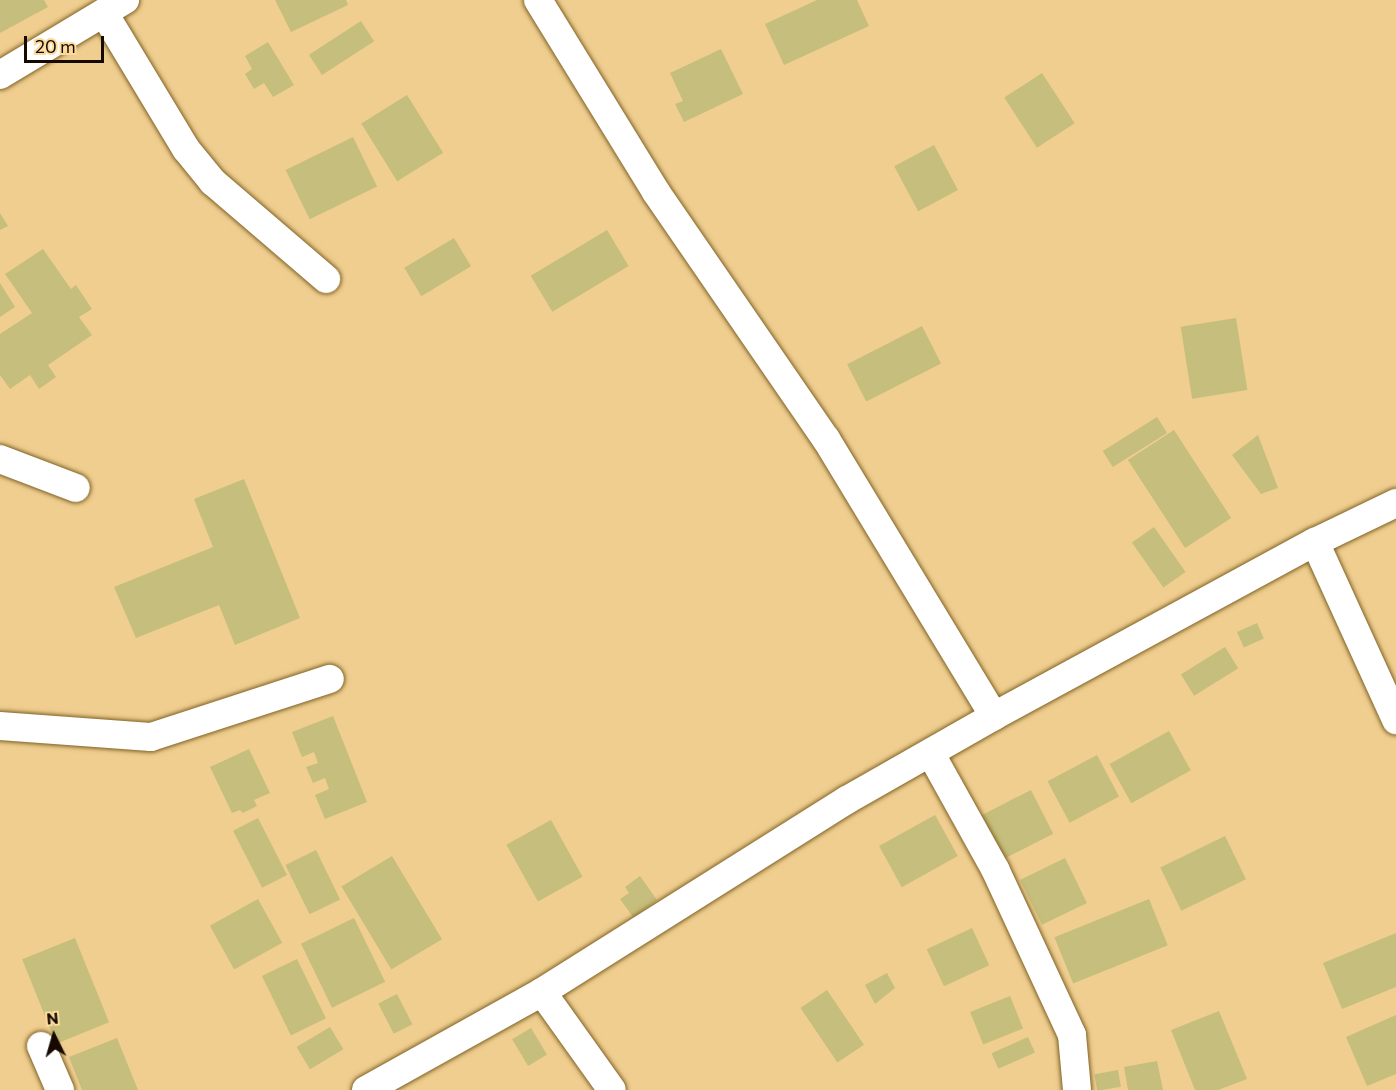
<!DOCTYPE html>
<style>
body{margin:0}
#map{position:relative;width:1396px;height:1090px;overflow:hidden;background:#efce90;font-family:Commissioner,sans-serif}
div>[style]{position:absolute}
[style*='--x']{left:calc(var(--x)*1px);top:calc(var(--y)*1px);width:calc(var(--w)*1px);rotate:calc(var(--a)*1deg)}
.building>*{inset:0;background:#c6be7c;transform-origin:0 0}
.roads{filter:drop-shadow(0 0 2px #806325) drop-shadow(0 0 2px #806325)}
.street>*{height:28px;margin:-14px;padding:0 14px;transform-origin:14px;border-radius:14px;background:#fff}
span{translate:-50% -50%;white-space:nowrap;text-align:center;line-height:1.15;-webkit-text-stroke:5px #fcdb9d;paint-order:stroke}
.north{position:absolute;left:24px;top:1006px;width:60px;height:60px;-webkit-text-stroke:4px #fcdb9d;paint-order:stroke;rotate:355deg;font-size:16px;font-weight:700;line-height:24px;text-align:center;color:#150900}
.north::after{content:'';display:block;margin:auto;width:21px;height:27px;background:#150900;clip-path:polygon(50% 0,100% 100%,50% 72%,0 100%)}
.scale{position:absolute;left:24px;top:36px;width:80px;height:27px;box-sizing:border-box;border:3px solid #150900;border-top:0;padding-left:8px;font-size:18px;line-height:21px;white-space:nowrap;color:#150900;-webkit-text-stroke:4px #fcdb9d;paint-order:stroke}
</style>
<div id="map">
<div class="building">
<i style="clip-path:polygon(0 0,44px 0,48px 7px,0 33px)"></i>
<i style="clip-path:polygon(275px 0,346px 0,348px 5px,291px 32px)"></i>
<i style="clip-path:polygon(817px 0,857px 0,869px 26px,784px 65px,765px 24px)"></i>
<i style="left:361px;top:21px;width:24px;height:62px;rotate:57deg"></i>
<i style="clip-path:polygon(268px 42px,294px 85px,273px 97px,264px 83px,254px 89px,245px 74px,252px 69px,245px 56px)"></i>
<i style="clip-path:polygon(721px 49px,743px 94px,684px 122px,675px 104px,683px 101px,670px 73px)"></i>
<i style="left:1042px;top:73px;width:60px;height:45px;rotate:57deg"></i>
<i style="left:407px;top:95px;width:68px;height:54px;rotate:58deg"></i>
<i style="left:353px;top:137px;width:55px;height:75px;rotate:64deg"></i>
<i style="left:934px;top:145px;width:51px;height:45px;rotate:62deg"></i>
<i style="clip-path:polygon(0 213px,8px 226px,0 230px)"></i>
<i style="left:607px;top:230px;width:42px;height:89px;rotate:59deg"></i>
<i style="left:454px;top:238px;width:33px;height:58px;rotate:59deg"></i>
<i style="clip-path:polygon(43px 249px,71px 289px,76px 285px,92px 309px,79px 317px,92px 335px,48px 365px,56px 377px,39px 389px,30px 375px,10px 389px,0 375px,0 334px,32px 313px,5px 274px)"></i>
<i style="clip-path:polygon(0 283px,15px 307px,0 317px)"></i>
<i style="left:1236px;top:318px;width:73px;height:56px;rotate:81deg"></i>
<i style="left:922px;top:326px;width:42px;height:84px;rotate:63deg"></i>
<i style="left:1157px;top:417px;width:19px;height:64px;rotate:58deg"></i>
<i style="left:1174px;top:430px;width:105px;height:55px;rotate:57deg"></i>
<i style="clip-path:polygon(1258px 435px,1278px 488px,1261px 494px,1232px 455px)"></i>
<i style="clip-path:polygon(244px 479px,300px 618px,235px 645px,219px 605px,136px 638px,114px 587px,213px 547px,194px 499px)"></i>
<i style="left:1154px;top:527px;width:55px;height:27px;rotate:55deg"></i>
<i style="left:1257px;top:623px;width:17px;height:22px;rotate:66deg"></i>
<i style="left:1225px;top:647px;width:25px;height:52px;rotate:58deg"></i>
<i style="clip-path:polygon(333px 716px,367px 802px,325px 819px,315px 795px,329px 789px,325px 778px,313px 783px,306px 767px,318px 763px,314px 752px,302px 757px,292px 732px)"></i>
<i style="left:1169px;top:731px;width:45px;height:68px;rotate:61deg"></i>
<i style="clip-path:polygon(249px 749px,270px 793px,254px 800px,257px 806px,243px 813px,240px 810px,232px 813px,210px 767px)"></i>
<i style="left:1097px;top:755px;width:47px;height:56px;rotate:62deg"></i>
<i style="left:1031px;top:790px;width:49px;height:55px;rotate:63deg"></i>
<i style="left:935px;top:815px;width:47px;height:64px;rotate:61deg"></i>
<i style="left:258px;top:818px;width:64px;height:28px;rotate:63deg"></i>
<i style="left:551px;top:820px;width:65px;height:51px;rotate:61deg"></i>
<i style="left:1225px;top:836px;width:48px;height:72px;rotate:64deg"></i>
<i style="left:316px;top:850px;width:55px;height:34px;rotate:64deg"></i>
<i style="left:392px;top:856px;width:97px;height:59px;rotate:59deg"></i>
<i style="left:1065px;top:858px;width:50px;height:50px;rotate:64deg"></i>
<i style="clip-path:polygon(640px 876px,657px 900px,633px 917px,620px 899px,629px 893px,625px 887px)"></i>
<i style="left:258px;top:899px;width:50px;height:55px;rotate:61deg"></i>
<i style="left:1149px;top:899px;width:50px;height:102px;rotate:68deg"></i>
<i style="left:354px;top:918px;width:71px;height:59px;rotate:64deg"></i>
<i style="left:972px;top:928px;width:41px;height:50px;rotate:65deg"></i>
<i style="clip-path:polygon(1396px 933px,1396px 987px,1342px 1009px,1323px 963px)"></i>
<i style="left:75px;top:938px;width:91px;height:57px;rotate:68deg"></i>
<i style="left:297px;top:959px;width:66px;height:39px;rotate:64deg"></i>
<i style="clip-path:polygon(887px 973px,895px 988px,875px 1004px,865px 985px)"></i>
<i style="left:827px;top:990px;width:66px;height:32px;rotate:56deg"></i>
<i style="left:397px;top:994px;width:34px;height:21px;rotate:63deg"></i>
<i style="left:1010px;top:996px;width:35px;height:43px;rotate:68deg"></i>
<i style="clip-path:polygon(1219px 1011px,1247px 1079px,1218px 1090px,1195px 1090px,1171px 1030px)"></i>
<i style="clip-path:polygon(1396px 1015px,1396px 1074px,1367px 1086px,1346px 1037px)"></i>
<i style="left:330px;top:1027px;width:26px;height:39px;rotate:59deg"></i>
<i style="left:531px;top:1028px;width:31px;height:22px;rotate:59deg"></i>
<i style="left:1028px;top:1037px;width:17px;height:40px;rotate:66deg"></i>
<i style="clip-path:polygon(117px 1038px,138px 1090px,82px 1090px,69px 1057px)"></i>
<i style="clip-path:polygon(1157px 1061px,1163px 1090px,1128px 1090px,1124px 1067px)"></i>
<i style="left:1118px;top:1070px;width:17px;height:24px;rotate:80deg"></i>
</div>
<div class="roads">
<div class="street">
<i style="--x:538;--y:0;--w:225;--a:58.4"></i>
<i style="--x:656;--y:192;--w:300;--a:55.5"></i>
<i style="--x:826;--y:439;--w:324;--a:58.8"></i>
<i style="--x:104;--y:13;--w:159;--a:58.9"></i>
<i style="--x:186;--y:149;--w:43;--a:50.7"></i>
<i style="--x:213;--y:182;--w:149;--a:40.6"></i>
<i style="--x:0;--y:75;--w:146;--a:-31"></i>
<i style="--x:0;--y:459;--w:81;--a:20.9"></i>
<i style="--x:1315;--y:542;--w:196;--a:65.5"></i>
<i style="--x:0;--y:726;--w:151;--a:4.2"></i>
<i style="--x:151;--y:737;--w:188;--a:-18"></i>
<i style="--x:931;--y:754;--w:132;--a:60.9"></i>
<i style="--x:995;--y:869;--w:183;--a:65.1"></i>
<i style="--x:1072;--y:1035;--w:55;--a:84.8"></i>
<i style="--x:542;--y:992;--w:120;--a:54.5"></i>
<i style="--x:41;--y:1046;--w:48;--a:66.6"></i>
<i style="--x:366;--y:1090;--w:201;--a:-29.1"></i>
<i style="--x:542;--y:992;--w:360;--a:-32.2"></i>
<i style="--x:847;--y:800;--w:169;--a:-29.7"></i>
<i style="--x:994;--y:716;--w:365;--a:-28.5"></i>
<i style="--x:1315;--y:542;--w:90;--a:-25.7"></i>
</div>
</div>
<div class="north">N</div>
<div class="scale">20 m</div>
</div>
